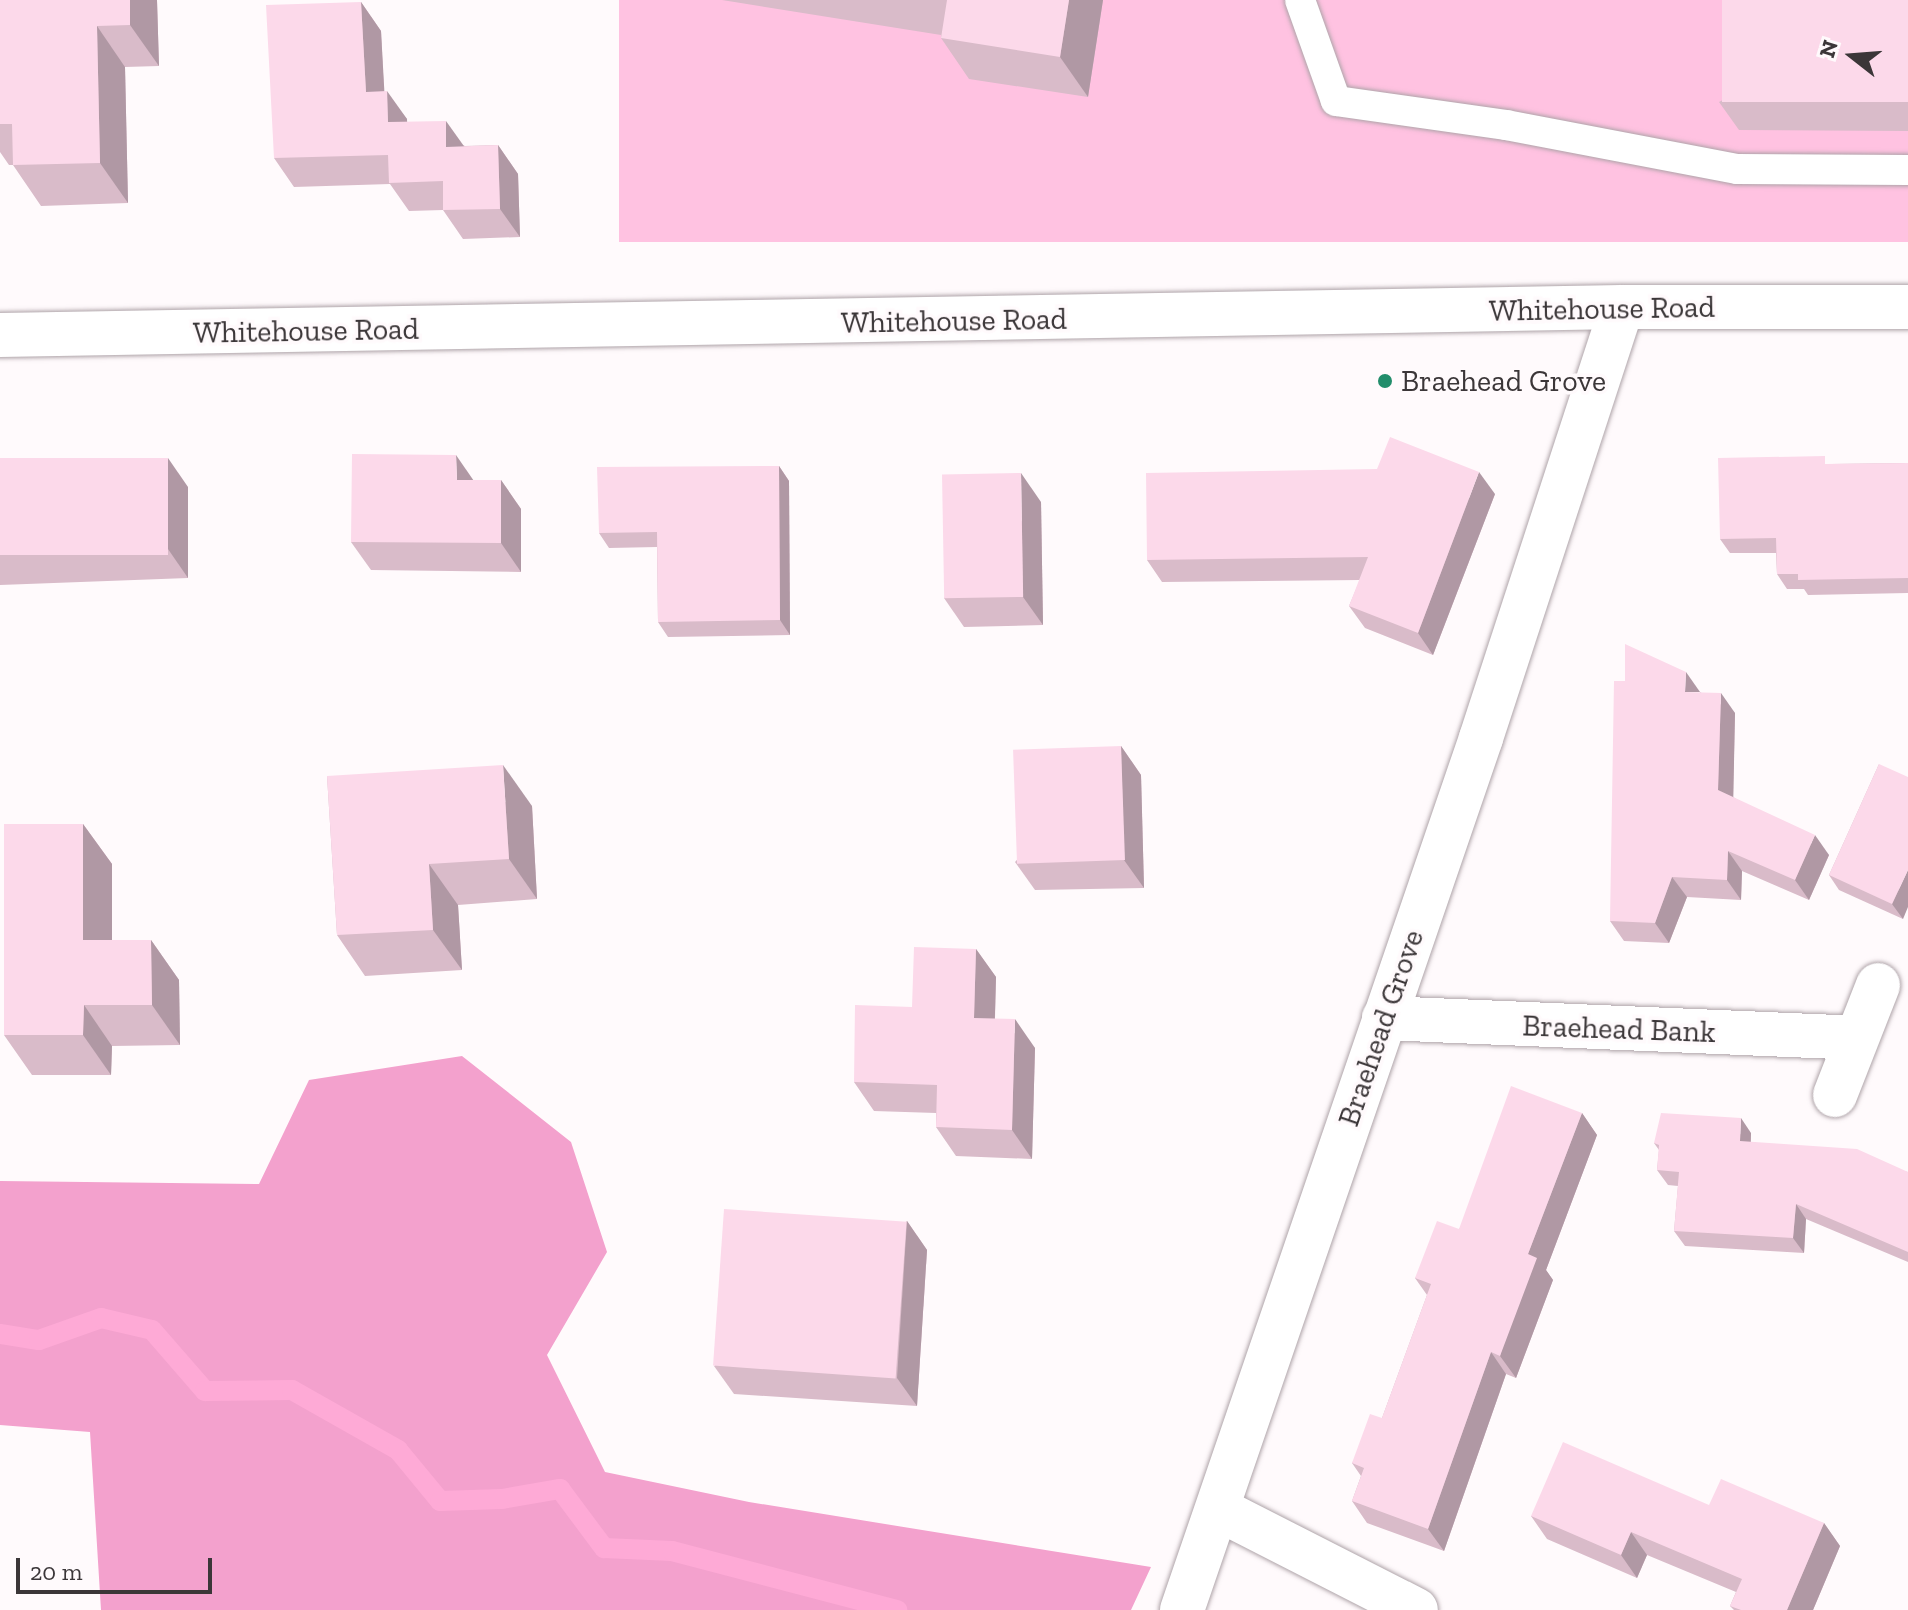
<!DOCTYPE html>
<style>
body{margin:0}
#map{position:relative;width:1908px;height:1610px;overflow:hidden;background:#fffafc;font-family:"Zilla Slab",serif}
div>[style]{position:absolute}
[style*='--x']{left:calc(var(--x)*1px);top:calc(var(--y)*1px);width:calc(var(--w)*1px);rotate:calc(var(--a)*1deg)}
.green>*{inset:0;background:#ffc2e1;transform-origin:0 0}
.forest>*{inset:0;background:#f3a1cd}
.stream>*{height:20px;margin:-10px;padding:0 10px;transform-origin:10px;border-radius:10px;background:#feaad6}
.roads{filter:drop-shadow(0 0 2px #afa4a9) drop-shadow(0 0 2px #afa4a9)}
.lane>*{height:30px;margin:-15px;padding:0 15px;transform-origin:15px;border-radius:15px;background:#fff}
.street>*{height:44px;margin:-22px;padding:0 22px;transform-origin:22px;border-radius:22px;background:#fff}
.secondary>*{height:44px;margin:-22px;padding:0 22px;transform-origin:22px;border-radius:22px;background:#fff}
.wall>*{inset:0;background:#d9bbc9}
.shaded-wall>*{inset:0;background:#b098a4}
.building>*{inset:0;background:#fcd9ea;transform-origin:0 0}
.dots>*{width:22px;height:22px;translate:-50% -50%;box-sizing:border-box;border:4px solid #fffafc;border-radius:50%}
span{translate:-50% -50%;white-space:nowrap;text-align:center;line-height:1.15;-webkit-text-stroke:7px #fffafc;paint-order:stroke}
.street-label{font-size:30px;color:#3b3638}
.poi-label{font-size:30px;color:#3b3638}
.left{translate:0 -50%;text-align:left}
.north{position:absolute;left:1812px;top:16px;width:80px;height:80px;-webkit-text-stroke:6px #fffafc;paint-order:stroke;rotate:287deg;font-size:22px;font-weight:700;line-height:32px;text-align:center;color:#3b3638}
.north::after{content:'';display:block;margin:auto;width:28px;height:36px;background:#3b3638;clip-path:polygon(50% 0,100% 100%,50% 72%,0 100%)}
.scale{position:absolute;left:16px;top:1558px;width:196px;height:36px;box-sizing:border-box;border:4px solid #3b3638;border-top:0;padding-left:10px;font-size:24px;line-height:28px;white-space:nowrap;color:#3b3638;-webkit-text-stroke:6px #fffafc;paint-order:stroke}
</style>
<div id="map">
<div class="green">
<i style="left:619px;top:0;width:1289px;height:242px"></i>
</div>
<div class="forest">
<i style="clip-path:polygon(462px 1056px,571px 1142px,607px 1252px,547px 1355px,605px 1472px,749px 1502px,1151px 1567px,1131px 1610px,101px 1610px,90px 1432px,0 1425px,0 1181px,259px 1184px,309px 1080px)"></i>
</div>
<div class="stream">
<i style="--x:0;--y:1334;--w:39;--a:9"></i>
<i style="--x:39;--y:1340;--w:66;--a:-19.5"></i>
<i style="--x:101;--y:1318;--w:52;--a:13.2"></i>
<i style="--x:152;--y:1330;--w:81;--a:49"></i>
<i style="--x:205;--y:1391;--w:87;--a:-0.7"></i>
<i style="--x:292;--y:1390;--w:122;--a:29.5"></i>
<i style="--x:398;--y:1450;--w:66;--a:50.5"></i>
<i style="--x:440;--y:1501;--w:62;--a:-1.8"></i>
<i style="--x:502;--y:1499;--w:59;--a:-9.8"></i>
<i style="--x:560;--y:1489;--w:74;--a:53.3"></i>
<i style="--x:604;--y:1548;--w:68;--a:2.5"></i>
<i style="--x:672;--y:1551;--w:233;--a:14.7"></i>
</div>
<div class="roads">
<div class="lane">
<i style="--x:1300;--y:0;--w:107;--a:70.4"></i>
<i style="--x:1336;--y:101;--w:172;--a:8"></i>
<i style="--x:1506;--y:125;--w:235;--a:10.8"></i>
<i style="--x:1737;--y:169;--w:171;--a:0.3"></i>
</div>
<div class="street">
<i style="--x:1384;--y:1018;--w:471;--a:2.4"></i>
<i style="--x:1835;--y:1095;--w:118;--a:-68.6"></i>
<i style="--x:1218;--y:1509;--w:222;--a:27"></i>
<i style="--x:1182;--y:1610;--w:922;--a:-71.07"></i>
<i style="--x:1481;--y:738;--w:453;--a:-71.9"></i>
</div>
<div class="secondary">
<i style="--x:0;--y:335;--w:1622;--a:-0.99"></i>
<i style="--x:1622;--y:307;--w:286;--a:0"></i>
</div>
</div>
<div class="wall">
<i style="clip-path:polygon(0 0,157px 0,159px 66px,125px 67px,128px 203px,41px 206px,13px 165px,9px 165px,0 152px)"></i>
<i style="clip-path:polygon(722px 0,1103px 0,1088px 97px,969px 79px,941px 38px,941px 35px)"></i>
<i style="clip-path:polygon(1908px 0,1908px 131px,1739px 130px,1719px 102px)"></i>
<i style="clip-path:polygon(361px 2px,381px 31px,384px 91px,407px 119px,407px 122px,465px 146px,498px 145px,518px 174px,520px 237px,463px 239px,443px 210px,409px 211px,390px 184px,294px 187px,274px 158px)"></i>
<i style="clip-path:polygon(0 458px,188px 487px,188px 578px,0 585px)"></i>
<i style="clip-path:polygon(1908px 463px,1908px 593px,1808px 595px,1804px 589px,1787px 589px,1777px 574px,1776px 553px,1730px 553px,1720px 539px,1831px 464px)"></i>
<i style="clip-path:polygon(779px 466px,789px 481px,790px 635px,668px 637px,658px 622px,657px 547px,609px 548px,599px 533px)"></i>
<i style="clip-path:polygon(474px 480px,501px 480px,521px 509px,521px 572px,371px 570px,351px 542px)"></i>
<i style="clip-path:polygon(1495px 494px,1433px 655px,1365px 628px,1349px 606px,1360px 580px,1162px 582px,1147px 560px)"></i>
<i style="clip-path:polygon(1041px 502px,1043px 625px,964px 627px,944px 598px)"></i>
<i style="clip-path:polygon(1700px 692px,1735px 713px,1733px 797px,1829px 855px,1809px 900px,1742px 871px,1741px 900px,1687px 897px,1669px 943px,1624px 941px,1610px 921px)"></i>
<i style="clip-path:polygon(1121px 746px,1141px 775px,1144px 888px,1035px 890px,1015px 862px)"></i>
<i style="clip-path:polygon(1879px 764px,1903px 919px,1839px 890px,1829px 875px)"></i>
<i style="clip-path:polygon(327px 776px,532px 806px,537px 899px,458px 905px,462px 970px,365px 976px,337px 935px)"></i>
<i style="clip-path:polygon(83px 824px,112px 864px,112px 940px,151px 940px,179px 980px,180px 1045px,112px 1046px,111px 1075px,32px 1075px,4px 1035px)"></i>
<i style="clip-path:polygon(976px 949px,996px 977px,995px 1019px,1035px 1048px,1032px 1159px,956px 1156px,936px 1127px,936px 1113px,874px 1111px,854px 1082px,912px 1007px)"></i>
<i style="clip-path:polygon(1582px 1113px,1597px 1135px,1546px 1270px,1553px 1280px,1516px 1378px,1506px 1374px,1444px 1551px,1367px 1523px,1352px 1501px,1361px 1476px,1352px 1463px,1382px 1418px,1427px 1295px,1415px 1278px,1459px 1229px)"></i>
<i style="clip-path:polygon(1751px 1133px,1751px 1142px,1908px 1172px,1908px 1262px,1806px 1219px,1804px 1253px,1685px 1246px,1674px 1231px,1678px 1186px,1668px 1185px,1657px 1170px,1659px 1150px,1654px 1143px)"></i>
<i style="clip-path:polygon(907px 1221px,927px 1250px,917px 1406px,734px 1394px,714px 1366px)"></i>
<i style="clip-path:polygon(1709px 1505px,1824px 1523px,1840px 1546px,1813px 1610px,1734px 1610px,1730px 1606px,1736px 1592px,1647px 1555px,1637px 1578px,1547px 1539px,1531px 1516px)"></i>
</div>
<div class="shaded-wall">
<i style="clip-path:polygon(130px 0,157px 0,159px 66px,130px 25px)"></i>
<i style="clip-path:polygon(1069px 0,1103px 0,1088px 97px,1060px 57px)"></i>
<i style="clip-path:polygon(361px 2px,381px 31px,386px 121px,366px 92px)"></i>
<i style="clip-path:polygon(97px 26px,125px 67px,128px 203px,100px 163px)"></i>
<i style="clip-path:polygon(387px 91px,407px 119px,408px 151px,388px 122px)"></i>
<i style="clip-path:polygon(446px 121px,466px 149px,446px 147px)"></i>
<i style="clip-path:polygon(498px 145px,518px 174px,520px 237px,500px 209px)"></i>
<i style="clip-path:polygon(456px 455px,476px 484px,457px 480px)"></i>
<i style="clip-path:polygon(168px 458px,188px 487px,188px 578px,168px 549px)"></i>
<i style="clip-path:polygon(779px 466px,789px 481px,790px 635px,780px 620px)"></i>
<i style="clip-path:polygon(1479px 472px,1495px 494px,1433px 655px,1418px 633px)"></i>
<i style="clip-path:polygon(1021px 473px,1041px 502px,1043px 625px,1023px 597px)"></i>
<i style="clip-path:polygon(501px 480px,521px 509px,521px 572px,501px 543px)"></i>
<i style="clip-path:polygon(1686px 672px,1700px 692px,1685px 692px)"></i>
<i style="clip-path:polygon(1721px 693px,1735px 713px,1733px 811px,1718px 790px)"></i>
<i style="clip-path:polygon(1121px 746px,1141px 775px,1144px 888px,1124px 860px)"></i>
<i style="clip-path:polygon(503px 765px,532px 806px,537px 899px,509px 859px)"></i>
<i style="clip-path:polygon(83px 824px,112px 864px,112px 980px,83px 940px)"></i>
<i style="clip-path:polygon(1815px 835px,1829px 855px,1809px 900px,1795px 880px)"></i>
<i style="clip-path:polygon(1728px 851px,1742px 871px,1741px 900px,1727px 880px)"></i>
<i style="clip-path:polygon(429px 864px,458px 905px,462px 970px,433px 930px)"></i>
<i style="clip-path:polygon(1908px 870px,1908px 907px,1903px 919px,1892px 904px)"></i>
<i style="clip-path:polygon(1672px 877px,1687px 897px,1669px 943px,1655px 923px)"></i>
<i style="clip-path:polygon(151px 940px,179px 980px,180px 1045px,152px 1005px)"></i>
<i style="clip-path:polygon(976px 949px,996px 977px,994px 1047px,974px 1018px)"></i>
<i style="clip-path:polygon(84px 1005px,112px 1046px,111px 1075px,83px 1035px)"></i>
<i style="clip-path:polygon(1015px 1019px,1035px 1048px,1032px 1159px,1012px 1130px)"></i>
<i style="clip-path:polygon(1582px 1113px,1597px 1135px,1546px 1270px,1553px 1280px,1516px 1378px,1500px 1356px,1528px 1254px)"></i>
<i style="clip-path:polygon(1741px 1118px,1751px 1133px,1750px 1156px,1740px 1141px)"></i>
<i style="clip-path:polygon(1796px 1204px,1806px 1219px,1804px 1253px,1793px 1238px)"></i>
<i style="clip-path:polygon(907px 1221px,927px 1250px,917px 1406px,897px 1378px)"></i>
<i style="clip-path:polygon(1491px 1352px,1506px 1374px,1444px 1551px,1428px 1529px)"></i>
<i style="clip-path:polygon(1824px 1523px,1840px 1546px,1813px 1610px,1787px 1610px)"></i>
<i style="clip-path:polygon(1631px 1532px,1647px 1555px,1637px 1578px,1621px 1555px)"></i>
</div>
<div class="building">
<i style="clip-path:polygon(0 0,130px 0,130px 25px,97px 26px,100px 163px,13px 165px,12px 124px,0 124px)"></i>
<i style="clip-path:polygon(946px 0,1069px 0,1060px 57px,941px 38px,947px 0)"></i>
<i style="left:1722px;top:0;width:186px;height:102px"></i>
<i style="clip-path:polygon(361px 2px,366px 92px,387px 91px,388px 122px,446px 121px,446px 147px,498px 145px,500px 209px,443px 210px,443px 181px,389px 183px,388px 155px,274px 158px,266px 5px)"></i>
<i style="clip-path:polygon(1390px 437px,1479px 472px,1418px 633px,1349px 606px,1368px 557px,1147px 560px,1146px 473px,1377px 469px)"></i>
<i style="clip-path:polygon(352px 454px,456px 455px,457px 480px,501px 480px,501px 543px,351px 542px)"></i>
<i style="clip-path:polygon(1825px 456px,1825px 464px,1908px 463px,1908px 578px,1798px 580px,1798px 574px,1777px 574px,1776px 538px,1720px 539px,1718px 458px)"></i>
<i style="left:0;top:458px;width:168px;height:97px"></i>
<i style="clip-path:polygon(779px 466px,780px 620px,658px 622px,657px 532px,599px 533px,597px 467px)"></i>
<i style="left:1021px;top:473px;width:124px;height:79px;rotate:89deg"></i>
<i style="clip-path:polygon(1625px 644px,1686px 672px,1685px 692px,1721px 693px,1718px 790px,1815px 835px,1795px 880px,1728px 851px,1727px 880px,1672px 877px,1655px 923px,1610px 921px,1614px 681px,1625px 681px)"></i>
<i style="left:1121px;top:746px;width:114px;height:108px;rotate:88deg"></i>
<i style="clip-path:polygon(1879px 764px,1908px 777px,1908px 870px,1892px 904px,1829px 875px)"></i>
<i style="clip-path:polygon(503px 765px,509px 859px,429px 864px,433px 930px,337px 935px,327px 776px)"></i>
<i style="clip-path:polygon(4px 824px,83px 824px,83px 940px,151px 940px,152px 1005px,84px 1005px,83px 1035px,4px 1035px)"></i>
<i style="clip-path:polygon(914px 947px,976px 949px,974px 1018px,1015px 1019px,1012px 1130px,936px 1127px,937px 1085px,854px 1082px,855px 1005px,912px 1007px)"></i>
<i style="clip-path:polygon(1511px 1086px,1582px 1113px,1528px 1254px,1537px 1258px,1500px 1356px,1491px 1352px,1428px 1529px,1352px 1501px,1364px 1468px,1352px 1463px,1370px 1414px,1382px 1418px,1431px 1284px,1415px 1278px,1437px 1221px,1459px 1229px)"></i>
<i style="clip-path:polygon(1661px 1113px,1741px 1118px,1740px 1141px,1857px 1149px,1908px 1172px,1908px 1252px,1796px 1204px,1793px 1238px,1674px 1231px,1679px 1172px,1657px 1170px,1659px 1145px,1654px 1143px)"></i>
<i style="left:724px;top:1209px;width:183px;height:157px;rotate:4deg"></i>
<i style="clip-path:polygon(1563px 1442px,1709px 1505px,1721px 1479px,1824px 1523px,1787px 1610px,1741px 1610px,1730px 1606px,1742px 1579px,1631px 1532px,1621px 1555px,1531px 1516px)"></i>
</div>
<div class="dots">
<i style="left:1385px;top:381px;background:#228d6b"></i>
</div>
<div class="street-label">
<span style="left:1602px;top:309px;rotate:-1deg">Whitehouse Road</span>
<span style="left:954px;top:321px;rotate:-1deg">Whitehouse Road</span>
<span style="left:306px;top:331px;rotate:-1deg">Whitehouse Road</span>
<span style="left:1381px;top:1028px;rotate:-71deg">Braehead Grove</span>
<span style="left:1619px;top:1029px;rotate:2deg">Braehead Bank</span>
</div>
<div class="poi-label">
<span class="left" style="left:1401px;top:381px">Braehead Grove</span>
</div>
<div class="north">N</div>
<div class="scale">20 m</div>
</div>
